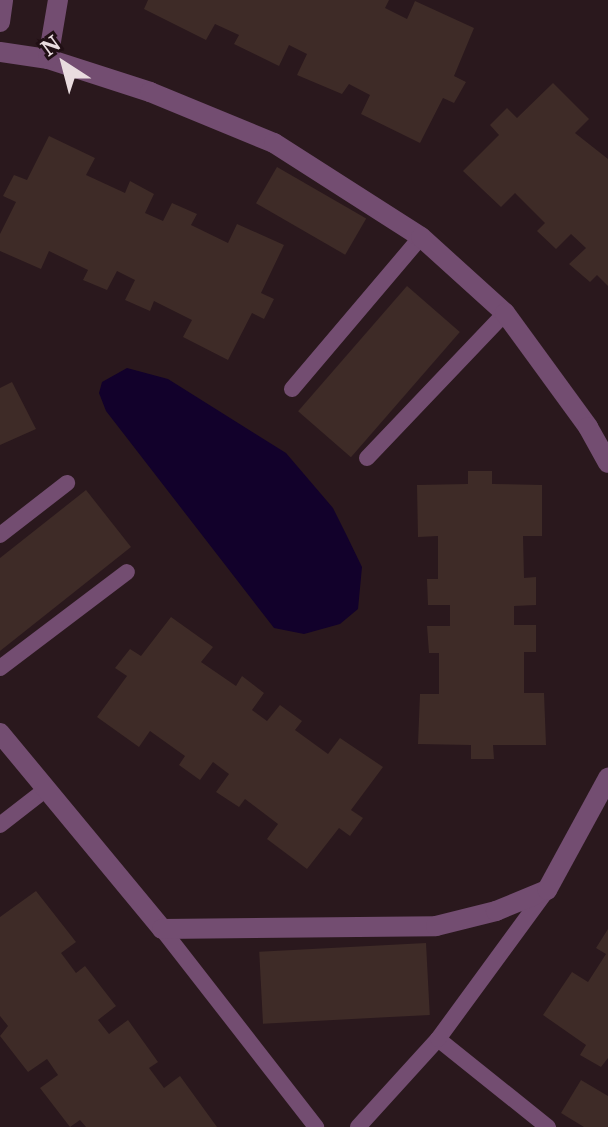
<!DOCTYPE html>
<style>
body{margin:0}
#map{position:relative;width:608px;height:1127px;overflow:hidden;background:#2a181d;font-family:"Noto Serif",serif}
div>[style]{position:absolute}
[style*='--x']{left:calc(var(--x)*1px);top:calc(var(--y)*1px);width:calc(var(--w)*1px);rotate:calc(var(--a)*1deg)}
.water>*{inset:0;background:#12012b}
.building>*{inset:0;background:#3e2b27;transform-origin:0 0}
.service>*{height:16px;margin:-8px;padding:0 8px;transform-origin:8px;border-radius:8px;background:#734d71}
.minor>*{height:20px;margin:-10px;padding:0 10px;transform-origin:10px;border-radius:10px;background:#734d71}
span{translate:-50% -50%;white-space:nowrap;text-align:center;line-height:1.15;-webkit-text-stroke:6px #200f14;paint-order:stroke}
.north{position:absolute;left:24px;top:24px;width:80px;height:80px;-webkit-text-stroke:6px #200f14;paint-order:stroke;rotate:324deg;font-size:22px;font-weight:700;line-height:32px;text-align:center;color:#e9dcdf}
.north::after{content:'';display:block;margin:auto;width:28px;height:36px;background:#e9dcdf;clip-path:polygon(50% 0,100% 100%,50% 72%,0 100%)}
</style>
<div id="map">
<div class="water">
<i style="clip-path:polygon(127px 368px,168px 379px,286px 453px,333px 508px,346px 534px,362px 567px,358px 609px,340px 624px,304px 634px,274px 628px,106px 411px,99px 393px,102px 382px)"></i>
</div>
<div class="building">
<i style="clip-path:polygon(148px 0,389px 0,385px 8px,407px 19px,415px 1px,474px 28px,454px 76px,466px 82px,454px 103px,443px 98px,420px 143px,361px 114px,370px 95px,349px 84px,342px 94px,297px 75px,307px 54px,289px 45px,279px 66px,234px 44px,239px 35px,215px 24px,206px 40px,144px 9px)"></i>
<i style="clip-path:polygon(553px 83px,589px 119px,575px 133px,608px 159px,608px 286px,597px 275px,590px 282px,569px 264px,586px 248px,571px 234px,556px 249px,537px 231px,545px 223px,515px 193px,501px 207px,463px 171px,499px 135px,490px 125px,507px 108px,517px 118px)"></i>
<i style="clip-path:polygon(49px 136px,95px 158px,86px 175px,125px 193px,130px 181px,154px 194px,145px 213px,163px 221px,172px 203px,197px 214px,191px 225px,228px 243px,237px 224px,284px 245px,261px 293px,274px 299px,264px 319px,252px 313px,228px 360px,183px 337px,192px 320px,154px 301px,150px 311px,125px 300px,135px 280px,117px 271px,107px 290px,83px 280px,88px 270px,49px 251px,41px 269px,0 251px,0 234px,16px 202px,3px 196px,14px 175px,27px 180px)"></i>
<i style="left:277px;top:167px;width:103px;height:42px;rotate:30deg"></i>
<i style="left:407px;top:286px;width:70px;height:166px;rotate:41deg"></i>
<i style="clip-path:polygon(12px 382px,36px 429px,0 445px,0 388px)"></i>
<i style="clip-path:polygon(468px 471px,492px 471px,492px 484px,542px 485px,542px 536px,523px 536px,524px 578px,536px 577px,536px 605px,514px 606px,514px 625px,536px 625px,536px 652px,524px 652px,524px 693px,544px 693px,546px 745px,493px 745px,494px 759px,471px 759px,471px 745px,418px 744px,420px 694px,439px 694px,439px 653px,429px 653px,427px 626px,450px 626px,450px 605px,428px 605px,427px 579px,438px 579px,438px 536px,418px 537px,417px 485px,468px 484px)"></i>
<i style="clip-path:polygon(86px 490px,131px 547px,0 651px,0 558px)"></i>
<i style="clip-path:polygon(171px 617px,213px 647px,201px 662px,236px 686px,242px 676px,264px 693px,252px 710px,267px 721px,280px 705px,302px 721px,295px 730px,328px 754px,340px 738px,383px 767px,351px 810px,363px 818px,350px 836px,339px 828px,307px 869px,267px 839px,278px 824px,245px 799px,239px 807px,216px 792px,229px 774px,213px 762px,200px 780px,179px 765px,185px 756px,150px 731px,139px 747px,97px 717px,127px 676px,115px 668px,130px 649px,141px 656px)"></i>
<i style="clip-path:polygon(36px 891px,76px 942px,61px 953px,76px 973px,85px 966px,116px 1006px,98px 1020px,109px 1034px,128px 1020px,158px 1062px,149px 1068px,164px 1088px,180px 1076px,217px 1127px,86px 1127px,80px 1120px,70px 1127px,40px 1088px,58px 1075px,47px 1059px,28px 1072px,0 1036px,8px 1026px,0 1016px,0 917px)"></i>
<i style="clip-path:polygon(608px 929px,608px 1058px,601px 1067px,580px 1055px,586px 1045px,543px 1015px,572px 972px,588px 982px,606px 954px,596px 948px)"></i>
<i style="left:426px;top:943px;width:72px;height:167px;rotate:87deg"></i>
<i style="clip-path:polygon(581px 1080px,608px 1096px,608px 1127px,584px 1127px,561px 1113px)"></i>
</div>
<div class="service">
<i style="--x:292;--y:389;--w:199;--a:-49.7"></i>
<i style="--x:367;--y:458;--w:200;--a:-46.4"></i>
<i style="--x:0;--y:535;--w:85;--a:-37.8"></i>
<i style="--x:0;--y:668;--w:159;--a:-37.1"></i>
<i style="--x:0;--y:825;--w:57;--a:-37.9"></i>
<i style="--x:162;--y:929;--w:251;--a:52.1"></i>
<i style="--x:438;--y:1039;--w:141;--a:38.7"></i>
<i style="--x:358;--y:1127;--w:119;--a:-47.7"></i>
<i style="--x:438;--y:1039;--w:185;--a:-53.8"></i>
</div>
<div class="minor">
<i style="--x:0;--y:22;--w:22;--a:-82"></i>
<i style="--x:0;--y:52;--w:49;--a:8.3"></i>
<i style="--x:48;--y:59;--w:107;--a:17.9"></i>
<i style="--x:150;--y:92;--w:134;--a:22.4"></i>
<i style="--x:274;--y:143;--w:174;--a:32.6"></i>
<i style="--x:421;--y:237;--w:113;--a:42.1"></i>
<i style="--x:505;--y:313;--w:141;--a:53.9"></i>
<i style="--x:588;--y:427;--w:41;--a:60.9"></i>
<i style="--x:48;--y:59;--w:60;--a:-80.4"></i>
<i style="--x:0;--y:733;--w:254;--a:50.4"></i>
<i style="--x:162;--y:929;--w:274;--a:-0.6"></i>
<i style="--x:436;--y:926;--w:62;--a:-14"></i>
<i style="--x:496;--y:911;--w:55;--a:-22.4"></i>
<i style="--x:547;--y:890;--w:128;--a:-61.4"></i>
</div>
<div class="north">N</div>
</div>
